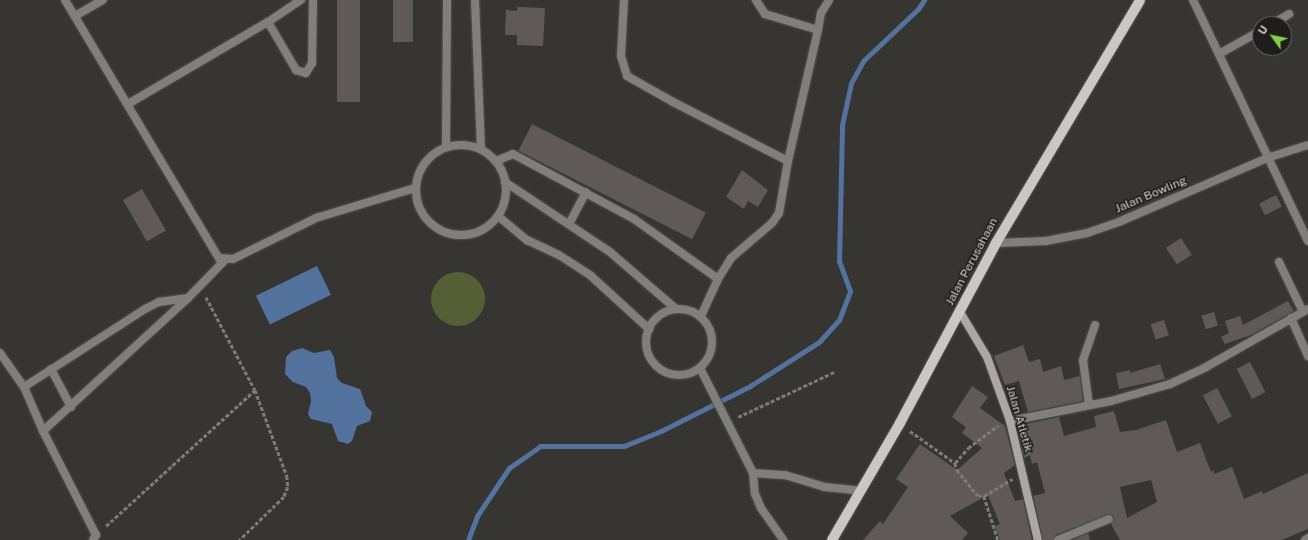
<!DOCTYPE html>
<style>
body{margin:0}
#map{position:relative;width:1308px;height:540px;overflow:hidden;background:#373532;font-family:"Public Sans",sans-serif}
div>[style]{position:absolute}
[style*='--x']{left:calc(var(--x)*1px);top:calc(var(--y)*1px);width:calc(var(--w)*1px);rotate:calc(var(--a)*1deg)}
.green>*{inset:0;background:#545f35}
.round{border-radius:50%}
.water>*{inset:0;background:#53729d;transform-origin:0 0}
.stream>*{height:5px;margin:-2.5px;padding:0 2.5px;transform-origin:2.5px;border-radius:2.5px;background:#53729d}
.building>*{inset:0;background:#5f5a59;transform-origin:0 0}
.path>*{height:2.5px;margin-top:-1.25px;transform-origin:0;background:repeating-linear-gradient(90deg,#7c7b78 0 4px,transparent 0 6px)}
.roads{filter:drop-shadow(0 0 1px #53524f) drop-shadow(0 0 1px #53524f)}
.lane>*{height:8px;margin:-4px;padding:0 4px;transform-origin:4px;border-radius:4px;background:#817e7e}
.street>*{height:8px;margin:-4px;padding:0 4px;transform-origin:4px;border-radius:4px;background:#817e7e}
.street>.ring{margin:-4px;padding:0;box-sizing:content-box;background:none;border:8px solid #817e7e;border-radius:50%}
.secondary>*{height:8px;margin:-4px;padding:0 4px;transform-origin:4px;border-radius:4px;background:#aba7a7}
.primary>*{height:10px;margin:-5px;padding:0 5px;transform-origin:5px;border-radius:5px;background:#ccc7c7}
span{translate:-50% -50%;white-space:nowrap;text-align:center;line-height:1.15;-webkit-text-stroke:3px #1e1d1b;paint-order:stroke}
.street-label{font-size:12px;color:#d5d4d2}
.north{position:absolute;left:1252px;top:16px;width:40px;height:40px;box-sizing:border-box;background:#1e1d1b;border:1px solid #676664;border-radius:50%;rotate:303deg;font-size:11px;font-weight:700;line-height:16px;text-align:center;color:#d5d4d2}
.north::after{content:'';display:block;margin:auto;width:14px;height:18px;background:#84cf4d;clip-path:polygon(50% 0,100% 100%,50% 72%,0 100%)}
</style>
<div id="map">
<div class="green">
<i class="round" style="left:431px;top:272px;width:54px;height:54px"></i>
</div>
<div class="water">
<i style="left:317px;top:266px;width:32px;height:68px;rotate:64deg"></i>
<i style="clip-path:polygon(302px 348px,314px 353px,330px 350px,334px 357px,337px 378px,342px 383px,360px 389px,366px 406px,372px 412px,370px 421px,357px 426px,352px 441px,348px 444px,338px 441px,332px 424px,311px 419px,308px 414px,311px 401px,310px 393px,306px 387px,293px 382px,285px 374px,286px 357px,292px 351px)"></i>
</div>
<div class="stream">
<i style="--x:468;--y:540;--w:26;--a:-69"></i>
<i style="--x:477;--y:516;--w:58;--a:-56.3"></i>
<i style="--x:509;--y:468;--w:38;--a:-35"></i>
<i style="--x:540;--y:446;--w:84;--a:0"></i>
<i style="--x:624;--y:446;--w:40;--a:-22"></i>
<i style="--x:661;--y:431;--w:100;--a:-26.8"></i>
<i style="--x:750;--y:386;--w:82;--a:-32.5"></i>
<i style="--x:819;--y:342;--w:30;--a:-48"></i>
<i style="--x:839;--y:320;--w:31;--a:-69"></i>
<i style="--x:850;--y:291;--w:32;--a:-110"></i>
<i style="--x:839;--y:261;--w:136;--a:-88.7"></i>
<i style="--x:842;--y:125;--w:43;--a:-77.9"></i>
<i style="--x:851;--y:83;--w:25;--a:-61"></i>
<i style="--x:863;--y:61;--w:76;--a:-43.4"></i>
<i style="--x:918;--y:9;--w:11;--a:-56"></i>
</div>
<div class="building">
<i style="left:337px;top:0;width:23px;height:102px"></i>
<i style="left:393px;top:0;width:20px;height:42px"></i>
<i style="clip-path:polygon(517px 7px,545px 8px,543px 46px,517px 45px,517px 35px,505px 35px,506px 10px,517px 11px)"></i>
<i style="left:532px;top:124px;width:195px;height:30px;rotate:27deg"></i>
<i style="clip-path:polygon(742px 170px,768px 190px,758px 207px,748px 201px,744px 209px,726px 197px)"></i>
<i style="left:142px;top:189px;width:48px;height:22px;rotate:60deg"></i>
<i style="left:1276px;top:195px;width:13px;height:19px;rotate:63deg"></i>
<i style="left:1181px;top:238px;width:20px;height:18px;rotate:57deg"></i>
<i style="clip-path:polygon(1288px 301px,1294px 311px,1251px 335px,1225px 344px,1221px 337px,1229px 333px,1225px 321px,1240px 316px,1243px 325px)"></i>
<i style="left:1214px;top:312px;width:14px;height:13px;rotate:73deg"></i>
<i style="left:1164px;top:320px;width:16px;height:14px;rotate:72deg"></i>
<i style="clip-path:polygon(1023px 345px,1029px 362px,1040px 359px,1043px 372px,1061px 366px,1064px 380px,1080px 376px,1083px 401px,1028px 412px,1019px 381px,1005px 385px,994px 356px)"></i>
<i style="left:1250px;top:362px;width:34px;height:15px;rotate:63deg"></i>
<i style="clip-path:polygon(1160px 364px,1165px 379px,1119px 389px,1116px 373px,1130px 370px,1130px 373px)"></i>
<i style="clip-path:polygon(972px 386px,988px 397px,980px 408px,1005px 426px,1015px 465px,1004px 473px,1015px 501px,1023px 499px,1032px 540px,1000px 540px,995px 526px,1000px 524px,988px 495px,950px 516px,968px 533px,962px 540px,863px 540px,880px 521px,883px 524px,908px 487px,896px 479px,920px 444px,957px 470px,982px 448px,962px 433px,966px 427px,952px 417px)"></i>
<i style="left:1217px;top:388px;width:32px;height:16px;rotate:62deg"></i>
<i style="clip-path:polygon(evenodd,1114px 411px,1120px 432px,1136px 430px,1166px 420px,1177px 452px,1200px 443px,1211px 472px,1214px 470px,1214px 474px,1232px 467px,1244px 499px,1262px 491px,1263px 494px,1308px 473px,1308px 529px,1282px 540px,1120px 540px,1111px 524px,1114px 517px,1109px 514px,1056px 535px,1053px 540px,1043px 540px,1033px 496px,1045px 493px,1037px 462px,1032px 464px,1030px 455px,1024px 458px,1017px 426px,1059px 417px,1064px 436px,1096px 427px,1094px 416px,1114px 411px,1151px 480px,1157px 502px,1127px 518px,1120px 487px,1151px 480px)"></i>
<i style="clip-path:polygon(1088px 533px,1090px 540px,1072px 540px)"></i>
</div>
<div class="path">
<i style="--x:206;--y:297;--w:105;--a:62.2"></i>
<i style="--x:255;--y:390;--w:92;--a:69.6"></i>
<i style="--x:287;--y:476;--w:11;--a:85"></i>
<i style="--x:288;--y:487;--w:11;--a:112"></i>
<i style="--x:284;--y:497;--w:62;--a:135.7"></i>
<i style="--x:738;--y:417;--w:106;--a:-25.1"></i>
<i style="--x:910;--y:431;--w:55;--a:35.4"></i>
<i style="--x:955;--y:463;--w:7;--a:74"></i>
<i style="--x:957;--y:470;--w:33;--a:51"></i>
<i style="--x:978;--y:496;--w:6;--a:0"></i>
<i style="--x:984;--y:496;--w:33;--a:-31"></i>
<i style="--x:955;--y:463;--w:20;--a:-49"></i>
<i style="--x:968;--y:448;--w:38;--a:-37"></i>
<i style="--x:984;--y:496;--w:46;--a:72.3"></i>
<i style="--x:106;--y:526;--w:202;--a:-42.4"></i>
</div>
<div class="roads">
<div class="lane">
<i style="--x:496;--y:161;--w:18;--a:-22"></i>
<i style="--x:513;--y:154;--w:137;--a:28.2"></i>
<i style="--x:634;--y:219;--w:103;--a:35.5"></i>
<i style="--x:569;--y:224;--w:36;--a:-62"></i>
</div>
<div class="street">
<i style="--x:65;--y:0;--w:300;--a:59.2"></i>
<i style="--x:219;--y:258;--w:14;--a:4"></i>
<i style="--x:233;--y:259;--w:93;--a:-26.3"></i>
<i style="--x:316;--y:218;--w:103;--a:-16.9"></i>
<i style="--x:475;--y:0;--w:149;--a:87.7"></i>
<i style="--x:624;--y:0;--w:56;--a:93.1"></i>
<i style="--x:621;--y:56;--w:21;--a:73"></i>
<i style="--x:627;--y:76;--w:53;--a:29.5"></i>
<i style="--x:673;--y:102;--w:129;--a:27.2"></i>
<i style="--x:1193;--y:0;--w:267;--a:64.5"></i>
<i style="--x:75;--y:16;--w:32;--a:-30"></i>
<i style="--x:268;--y:22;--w:56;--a:59.7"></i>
<i style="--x:296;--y:70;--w:10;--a:17"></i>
<i style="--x:306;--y:73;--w:12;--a:-59"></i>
<i style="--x:312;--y:63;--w:63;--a:-89.1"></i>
<i style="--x:1272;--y:24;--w:20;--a:-30"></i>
<i style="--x:818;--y:30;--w:17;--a:-80"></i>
<i style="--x:821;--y:13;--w:15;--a:-58"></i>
<i style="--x:1219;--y:54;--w:47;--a:-29.3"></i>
<i style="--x:128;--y:104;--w:162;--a:-30.4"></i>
<i style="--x:268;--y:22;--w:40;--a:-34"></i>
<i class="ring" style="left:416px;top:145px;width:82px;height:82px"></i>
<i style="--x:446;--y:146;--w:146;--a:-89.6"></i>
<i style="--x:505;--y:182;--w:126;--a:33.7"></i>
<i style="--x:610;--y:252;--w:87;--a:40.8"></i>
<i style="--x:498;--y:216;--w:38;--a:40"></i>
<i style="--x:527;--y:240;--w:35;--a:25"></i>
<i style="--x:559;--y:255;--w:38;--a:33"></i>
<i style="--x:591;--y:276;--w:79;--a:42.4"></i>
<i style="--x:996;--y:243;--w:50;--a:-2.3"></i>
<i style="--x:1046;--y:241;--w:42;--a:-11"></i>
<i style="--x:1087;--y:233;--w:36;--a:-19"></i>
<i style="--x:1121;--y:221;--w:159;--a:-23.3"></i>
<i style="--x:1267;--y:158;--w:43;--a:-17.6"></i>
<i style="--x:1279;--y:262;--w:55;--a:64.4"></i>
<i class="ring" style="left:646px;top:309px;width:58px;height:58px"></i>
<i style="--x:701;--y:316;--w:41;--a:-65.3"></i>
<i style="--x:718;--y:279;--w:25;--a:-58"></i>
<i style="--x:731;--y:258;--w:54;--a:-40.5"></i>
<i style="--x:772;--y:223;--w:12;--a:-55"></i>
<i style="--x:779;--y:213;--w:53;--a:-80.2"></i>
<i style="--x:788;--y:161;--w:134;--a:-77.1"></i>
<i style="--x:818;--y:30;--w:55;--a:-163.2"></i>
<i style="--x:765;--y:14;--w:17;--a:-123"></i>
<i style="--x:1291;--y:318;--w:42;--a:65.9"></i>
<i style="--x:0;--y:353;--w:42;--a:54.8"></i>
<i style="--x:24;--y:387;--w:144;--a:-32.8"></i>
<i style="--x:145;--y:309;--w:16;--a:-27"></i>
<i style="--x:159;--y:302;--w:29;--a:-8"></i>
<i style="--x:700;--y:368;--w:118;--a:63.2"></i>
<i style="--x:753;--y:473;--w:21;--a:85"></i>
<i style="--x:755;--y:494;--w:15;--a:67"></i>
<i style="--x:761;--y:508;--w:39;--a:55"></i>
<i style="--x:51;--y:369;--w:43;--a:62.2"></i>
<i style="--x:24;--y:387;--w:48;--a:66.6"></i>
<i style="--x:43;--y:431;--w:197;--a:-42.5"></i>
<i style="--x:188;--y:298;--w:53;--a:-45.8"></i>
<i style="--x:1089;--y:405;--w:45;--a:-97.6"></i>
<i style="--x:1083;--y:360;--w:37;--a:-71"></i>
<i style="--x:1010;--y:421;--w:103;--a:-11.2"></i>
<i style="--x:1111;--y:401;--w:61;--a:-16.1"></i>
<i style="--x:1170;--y:384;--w:40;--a:-25"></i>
<i style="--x:1206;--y:367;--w:117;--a:-29.6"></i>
<i style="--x:43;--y:431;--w:117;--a:63"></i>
<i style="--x:96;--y:535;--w:6;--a:121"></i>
<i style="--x:753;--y:473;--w:32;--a:4"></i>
<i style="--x:785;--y:475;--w:42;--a:16.7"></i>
<i style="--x:825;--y:487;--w:36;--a:6"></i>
<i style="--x:1058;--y:540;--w:55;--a:-22.4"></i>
<i style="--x:1305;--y:540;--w:4;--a:-34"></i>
</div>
<div class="secondary">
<i style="--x:960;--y:312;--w:52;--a:59"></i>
<i style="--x:987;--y:357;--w:68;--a:70.2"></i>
<i style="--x:1010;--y:421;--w:122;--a:76.8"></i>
</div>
<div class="primary">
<i style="--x:832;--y:540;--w:135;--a:-59.8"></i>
<i style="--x:900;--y:423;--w:204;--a:-61.9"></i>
<i style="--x:996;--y:243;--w:282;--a:-59.3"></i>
</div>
</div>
<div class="street-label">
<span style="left:1151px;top:195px;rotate:-23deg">Jalan Bowling</span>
<span style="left:972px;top:262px;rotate:-62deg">Jalan Perusahaan</span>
<span style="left:1019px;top:419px;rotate:74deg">Jalan Atletik</span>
</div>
<div class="north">U</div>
</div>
